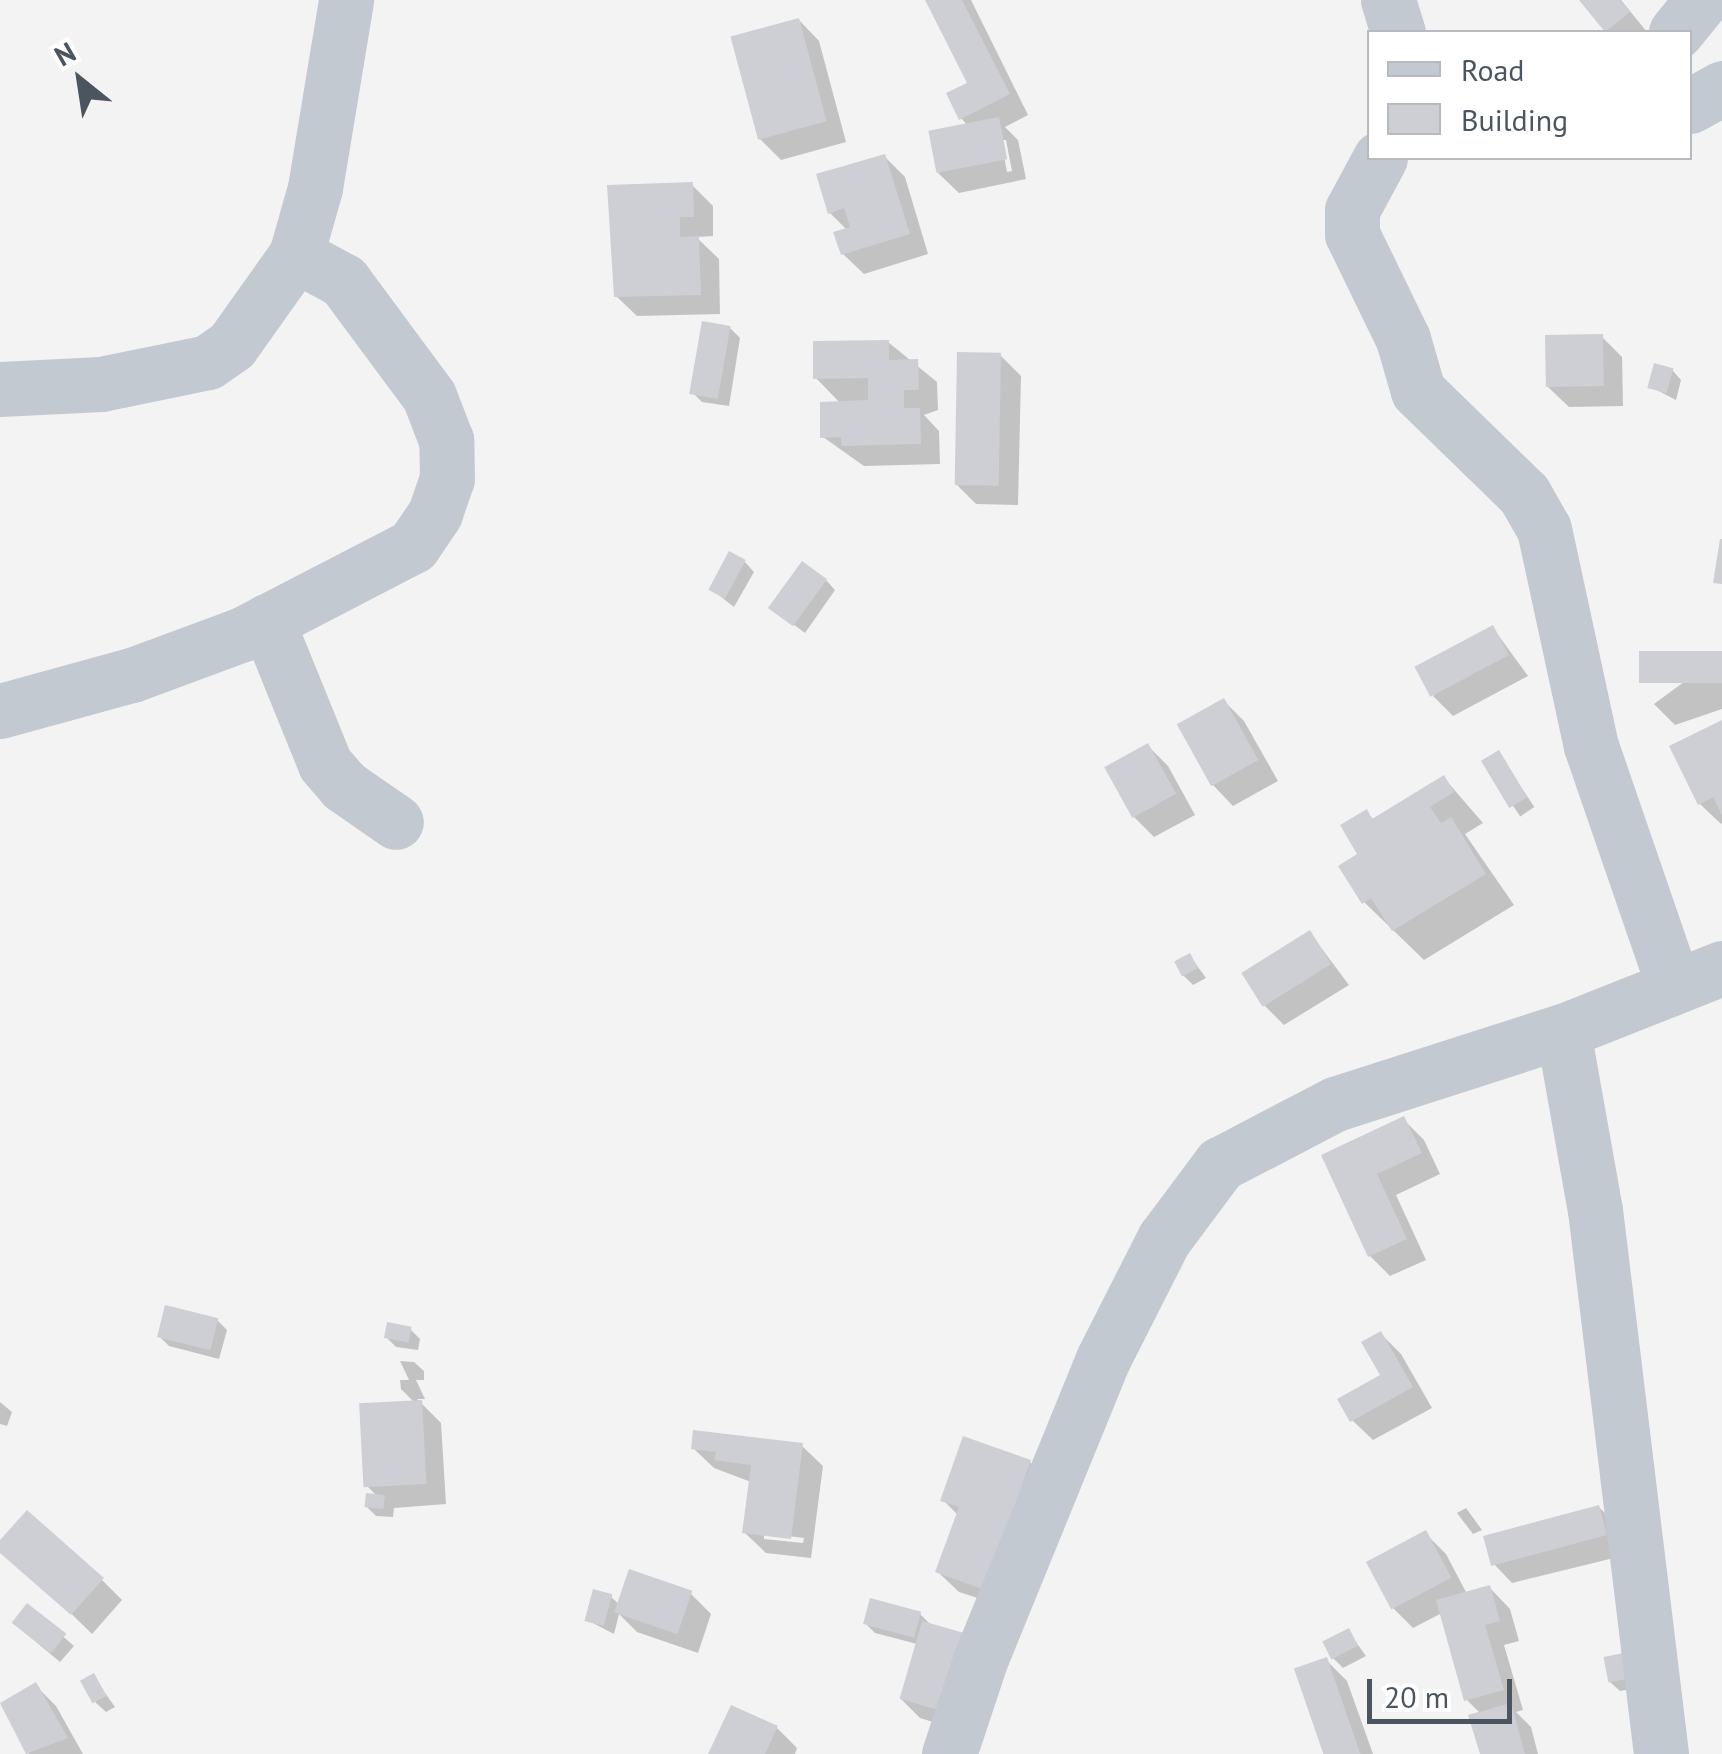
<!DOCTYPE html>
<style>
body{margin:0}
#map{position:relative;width:1722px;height:1754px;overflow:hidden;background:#f4f3f3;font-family:"PT Sans",sans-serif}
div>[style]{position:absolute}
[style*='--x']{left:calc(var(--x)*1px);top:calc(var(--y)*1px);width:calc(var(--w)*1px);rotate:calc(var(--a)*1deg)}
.shadow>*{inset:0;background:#0003;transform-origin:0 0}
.building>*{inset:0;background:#cdcfd4;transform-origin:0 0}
.street>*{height:55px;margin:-27.5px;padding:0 27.5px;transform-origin:27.5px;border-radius:27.5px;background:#c2c9d0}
span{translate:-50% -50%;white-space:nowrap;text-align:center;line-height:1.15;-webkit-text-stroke:8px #fff;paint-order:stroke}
.legend{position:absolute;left:1367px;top:30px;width:325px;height:130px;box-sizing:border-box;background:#fff;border:2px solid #b7bbbf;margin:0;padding:12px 18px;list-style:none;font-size:30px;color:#4b555f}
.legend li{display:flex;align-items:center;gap:20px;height:50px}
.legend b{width:50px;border:2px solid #b7bbbf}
.north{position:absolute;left:30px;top:30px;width:100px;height:100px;-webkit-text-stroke:8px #fff;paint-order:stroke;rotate:330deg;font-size:28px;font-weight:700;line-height:40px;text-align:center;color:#4b555f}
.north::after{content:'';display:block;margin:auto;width:35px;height:45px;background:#4b555f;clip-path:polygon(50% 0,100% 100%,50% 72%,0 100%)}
.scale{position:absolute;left:1367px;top:1679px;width:145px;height:45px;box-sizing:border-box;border:5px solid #4b555f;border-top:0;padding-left:12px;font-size:30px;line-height:35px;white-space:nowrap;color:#4b555f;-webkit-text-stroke:8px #fff;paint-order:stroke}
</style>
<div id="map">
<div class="shadow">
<i style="clip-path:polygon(evenodd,928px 0,971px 0,1028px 115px,1005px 127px,1018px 140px,1026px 179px,959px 193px,938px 173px,968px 126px,961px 118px,970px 84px,928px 0,1001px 140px,1006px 140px,1012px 171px,1007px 172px,1001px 140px)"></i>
<i style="clip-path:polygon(1582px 0,1621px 0,1647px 32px,1608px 32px)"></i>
<i style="clip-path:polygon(799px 20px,819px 41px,846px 142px,781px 160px,760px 139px)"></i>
<i style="clip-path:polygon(885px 157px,905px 177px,928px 254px,864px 274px,843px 254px,848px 231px,830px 213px)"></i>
<i style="clip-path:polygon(692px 185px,713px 206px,713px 236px,696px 237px,719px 259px,720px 314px,637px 316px,616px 296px)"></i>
<i style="clip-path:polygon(730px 328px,740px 338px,729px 406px,702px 402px,693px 393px)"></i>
<i style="clip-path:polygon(1602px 337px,1622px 357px,1623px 406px,1569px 407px,1548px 387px)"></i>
<i style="clip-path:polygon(888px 342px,937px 382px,938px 410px,924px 415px,939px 431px,940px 464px,864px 466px,823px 437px,841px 404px,816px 378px)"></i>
<i style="clip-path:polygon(1000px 355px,1021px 376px,1018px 505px,976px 504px,956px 484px)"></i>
<i style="clip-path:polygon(1672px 370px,1681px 380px,1676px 400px,1651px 387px)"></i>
<i style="clip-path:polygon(745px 562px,754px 572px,734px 607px,711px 589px)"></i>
<i style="clip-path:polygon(826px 580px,835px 590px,805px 633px,773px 609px)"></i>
<i style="clip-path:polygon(1493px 628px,1528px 676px,1453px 716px,1433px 696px)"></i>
<i style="clip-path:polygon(1722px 654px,1722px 709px,1675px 725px,1654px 704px)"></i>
<i style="clip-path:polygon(1224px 701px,1244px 721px,1278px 781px,1233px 806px,1213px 785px)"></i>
<i style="clip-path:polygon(1722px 722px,1722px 823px,1721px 824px,1700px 804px)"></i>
<i style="clip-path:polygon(1148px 746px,1168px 766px,1195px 815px,1154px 837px,1134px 817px)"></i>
<i style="left:1498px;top:753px;width:65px;height:17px;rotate:56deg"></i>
<i style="clip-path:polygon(1444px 778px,1483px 823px,1465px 834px,1514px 905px,1424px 960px,1364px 902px,1361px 854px,1366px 812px,1374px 820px)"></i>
<i style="clip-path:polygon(1310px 933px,1349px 985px,1284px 1025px,1263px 1004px)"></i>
<i style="clip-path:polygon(1190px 956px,1206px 978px,1193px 985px,1183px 975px)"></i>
<i style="clip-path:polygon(1403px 1119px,1424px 1140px,1440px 1174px,1396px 1195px,1426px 1260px,1390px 1276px,1370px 1256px,1324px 1156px)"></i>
<i style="clip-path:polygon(217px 1320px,227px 1330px,219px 1359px,169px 1346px,160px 1337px)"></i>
<i style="clip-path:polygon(410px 1329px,420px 1339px,418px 1350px,396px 1347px,386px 1337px)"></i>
<i style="clip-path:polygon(1381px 1334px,1401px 1354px,1432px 1408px,1373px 1440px,1352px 1420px,1384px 1376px)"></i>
<i style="clip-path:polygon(400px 1361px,414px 1362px,424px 1371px,424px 1380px,416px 1380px,425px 1399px,417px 1399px,441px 1423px,446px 1504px,394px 1508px,393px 1517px,376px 1516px,366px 1506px,378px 1497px,368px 1487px,415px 1403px,401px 1389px,400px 1380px,409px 1380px)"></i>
<i style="clip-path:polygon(0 1402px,12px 1412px,7px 1426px,0 1424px)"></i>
<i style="clip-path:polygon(evenodd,802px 1446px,823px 1466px,811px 1558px,766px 1553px,745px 1533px,751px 1482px,714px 1468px,693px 1448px,802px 1446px,764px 1533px,804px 1538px,803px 1543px,764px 1539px,764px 1533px)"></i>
<i style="clip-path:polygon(1030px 1462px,1050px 1483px,1015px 1610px,959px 1592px,938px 1572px,959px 1516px,943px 1500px)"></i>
<i style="clip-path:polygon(1599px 1507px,1619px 1528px,1626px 1555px,1512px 1583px,1492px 1562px)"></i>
<i style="clip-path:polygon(1466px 1508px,1482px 1530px,1473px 1534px,1457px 1513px)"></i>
<i style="clip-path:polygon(1425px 1533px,1446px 1554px,1467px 1594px,1490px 1588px,1510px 1609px,1519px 1641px,1504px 1645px,1523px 1710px,1516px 1712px,1531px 1727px,1538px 1754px,1482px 1754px,1481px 1714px,1466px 1699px,1442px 1613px,1413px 1628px,1393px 1608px)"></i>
<i style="clip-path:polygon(0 1544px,102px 1580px,122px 1600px,92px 1634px)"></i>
<i style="clip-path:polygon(691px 1594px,711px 1614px,698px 1653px,637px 1632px,619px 1614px,614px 1634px,587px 1620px,611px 1597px,619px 1604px)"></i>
<i style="clip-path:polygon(28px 1606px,74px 1646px,60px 1662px,24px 1632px)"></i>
<i style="clip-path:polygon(920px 1614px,930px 1624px,969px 1733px,920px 1718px,900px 1698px,917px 1644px,875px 1633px,865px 1623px)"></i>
<i style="clip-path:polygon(1348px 1631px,1366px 1656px,1343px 1668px,1333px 1658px)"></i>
<i style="clip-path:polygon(1606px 1659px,1642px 1687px,1620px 1691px,1610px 1682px)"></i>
<i style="clip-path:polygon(1326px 1660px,1347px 1681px,1373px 1754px,1326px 1754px)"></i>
<i style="clip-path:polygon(93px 1676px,115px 1707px,106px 1712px,96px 1703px)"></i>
<i style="clip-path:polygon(36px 1686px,56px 1706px,83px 1754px,29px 1754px,1px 1705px)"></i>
<i style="clip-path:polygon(777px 1728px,797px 1748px,795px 1754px,711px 1754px)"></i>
</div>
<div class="building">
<i style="clip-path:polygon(925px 0,962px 0,1010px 94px,959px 120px,946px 93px,967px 83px)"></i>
<i style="clip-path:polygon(1579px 0,1620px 0,1630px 12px,1605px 32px)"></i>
<i style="left:799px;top:18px;width:107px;height:71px;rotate:75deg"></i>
<i style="left:999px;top:117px;width:43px;height:72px;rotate:79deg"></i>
<i style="clip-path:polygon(885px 154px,910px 234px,841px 255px,833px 232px,850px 227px,844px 208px,828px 214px,816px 174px)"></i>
<i style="clip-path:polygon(693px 182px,694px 217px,680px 217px,680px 237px,699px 236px,701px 295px,614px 297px,607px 185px)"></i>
<i style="left:702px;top:321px;width:29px;height:74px;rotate:10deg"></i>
<i style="left:1603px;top:334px;width:52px;height:58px;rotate:89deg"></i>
<i style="clip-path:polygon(889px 340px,889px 360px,918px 359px,919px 390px,904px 390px,904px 408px,920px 408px,921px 444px,841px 446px,841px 437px,820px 438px,820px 402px,868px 400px,868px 378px,813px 379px,813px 341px)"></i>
<i style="left:957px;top:352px;width:44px;height:133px;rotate:1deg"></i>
<i style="left:1654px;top:363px;width:20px;height:26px;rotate:15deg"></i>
<i style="clip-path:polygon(1720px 539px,1722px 539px,1722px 584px,1713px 583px)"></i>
<i style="left:729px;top:551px;width:19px;height:44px;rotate:28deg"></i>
<i style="left:802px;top:561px;width:31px;height:58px;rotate:36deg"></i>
<i style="left:1493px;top:625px;width:34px;height:89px;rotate:62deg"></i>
<i style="left:1722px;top:651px;width:32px;height:83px;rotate:90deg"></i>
<i style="left:1224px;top:698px;width:71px;height:54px;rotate:61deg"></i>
<i style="clip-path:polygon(1722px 720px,1722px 815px,1713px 797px,1698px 805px,1669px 746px)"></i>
<i style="left:1148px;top:743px;width:58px;height:50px;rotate:61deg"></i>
<i style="left:1499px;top:750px;width:55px;height:21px;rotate:59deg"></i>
<i style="clip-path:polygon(1444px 775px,1454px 792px,1430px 807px,1441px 823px,1451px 817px,1486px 874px,1392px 931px,1371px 898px,1362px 904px,1338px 866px,1357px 854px,1340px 825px,1367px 809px,1372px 819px)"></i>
<i style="left:1310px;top:930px;width:40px;height:81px;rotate:58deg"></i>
<i style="left:1190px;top:953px;width:17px;height:18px;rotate:62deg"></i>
<i style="clip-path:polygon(1404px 1116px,1422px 1153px,1377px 1174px,1407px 1239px,1368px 1257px,1321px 1155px)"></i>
<i style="left:165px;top:1305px;width:55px;height:33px;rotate:14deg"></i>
<i style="left:387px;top:1322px;width:25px;height:16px;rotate:11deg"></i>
<i style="clip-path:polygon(1381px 1331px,1413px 1387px,1350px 1422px,1337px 1399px,1380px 1375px,1361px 1342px)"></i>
<i style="left:422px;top:1400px;width:84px;height:63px;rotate:87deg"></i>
<i style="clip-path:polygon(693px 1430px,803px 1443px,791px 1539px,742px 1533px,751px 1465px,714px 1460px,716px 1452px,691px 1449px)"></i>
<i style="clip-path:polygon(963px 1436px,1031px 1460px,985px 1590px,935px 1572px,959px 1507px,940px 1501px)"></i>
<i style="left:366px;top:1493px;width:19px;height:14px;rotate:6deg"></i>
<i style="left:1599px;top:1505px;width:31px;height:120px;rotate:75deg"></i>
<i style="clip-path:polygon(27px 1510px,104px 1578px,71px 1615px,0 1553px,0 1540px)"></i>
<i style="left:1426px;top:1530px;width:54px;height:68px;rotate:62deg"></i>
<i style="left:629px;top:1569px;width:67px;height:46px;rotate:19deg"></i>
<i style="clip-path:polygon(1490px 1585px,1500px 1621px,1485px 1625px,1504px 1690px,1464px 1701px,1436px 1600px)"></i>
<i style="left:593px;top:1589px;width:20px;height:33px;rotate:15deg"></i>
<i style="left:870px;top:1598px;width:53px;height:27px;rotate:15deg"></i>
<i style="left:27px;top:1603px;width:50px;height:25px;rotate:38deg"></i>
<i style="left:922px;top:1621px;width:53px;height:81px;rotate:16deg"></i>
<i style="left:1349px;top:1628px;width:20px;height:30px;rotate:63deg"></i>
<i style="left:1629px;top:1652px;width:26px;height:26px;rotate:79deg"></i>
<i style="left:1327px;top:1657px;width:103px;height:35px;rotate:71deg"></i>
<i style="left:94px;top:1673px;width:26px;height:16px;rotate:61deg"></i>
<i style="clip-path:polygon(36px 1682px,68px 1738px,26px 1754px,0 1703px)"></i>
<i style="clip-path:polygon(1511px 1703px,1525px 1754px,1480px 1754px,1468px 1715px)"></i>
<i style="clip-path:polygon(731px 1705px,778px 1726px,765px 1754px,708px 1754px)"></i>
</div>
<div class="street">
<i style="--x:1388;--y:0;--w:34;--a:73"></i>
<i style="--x:1676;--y:32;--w:41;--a:-50.9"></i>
<i style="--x:1690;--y:106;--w:37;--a:-29"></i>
<i style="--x:1380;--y:158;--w:59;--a:118.3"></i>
<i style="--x:1352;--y:210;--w:24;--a:90"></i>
<i style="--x:1352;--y:234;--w:117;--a:64.1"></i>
<i style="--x:1403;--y:339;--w:54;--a:73.9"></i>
<i style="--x:1418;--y:391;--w:148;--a:44.2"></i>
<i style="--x:1524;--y:494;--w:40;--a:60.3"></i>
<i style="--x:1544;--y:529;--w:222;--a:77.8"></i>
<i style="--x:1591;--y:746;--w:255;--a:71"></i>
<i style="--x:0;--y:389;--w:101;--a:-2.8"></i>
<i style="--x:101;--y:384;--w:109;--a:-11.6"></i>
<i style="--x:208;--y:362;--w:29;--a:-35"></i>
<i style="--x:232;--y:345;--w:110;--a:-54.6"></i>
<i style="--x:296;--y:255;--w:70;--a:-74.2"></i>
<i style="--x:315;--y:188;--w:191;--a:-80.6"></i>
<i style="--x:267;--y:621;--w:154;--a:67.9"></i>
<i style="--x:325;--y:764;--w:29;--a:49"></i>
<i style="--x:344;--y:786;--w:63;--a:34.7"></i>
<i style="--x:0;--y:711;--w:137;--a:-15.3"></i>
<i style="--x:132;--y:675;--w:118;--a:-20.3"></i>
<i style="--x:243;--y:634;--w:191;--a:-27.4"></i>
<i style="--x:413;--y:546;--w:40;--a:-56"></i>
<i style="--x:435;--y:513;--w:36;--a:-71"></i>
<i style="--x:447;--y:479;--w:39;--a:-91"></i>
<i style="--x:446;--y:440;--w:47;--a:-111.1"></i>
<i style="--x:429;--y:396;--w:143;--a:-126.5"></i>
<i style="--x:344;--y:281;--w:55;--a:-151.6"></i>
<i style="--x:1563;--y:1031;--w:182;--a:79.9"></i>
<i style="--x:1595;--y:1210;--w:548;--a:83.08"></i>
<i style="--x:949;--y:1754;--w:101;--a:-71.6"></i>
<i style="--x:981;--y:1658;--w:323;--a:-67.8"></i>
<i style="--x:1103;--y:1359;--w:135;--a:-63.1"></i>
<i style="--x:1164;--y:1239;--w:94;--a:-53.3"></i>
<i style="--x:1220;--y:1164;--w:130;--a:-27.6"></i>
<i style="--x:1335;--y:1104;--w:239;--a:-17.8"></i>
<i style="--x:1563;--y:1031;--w:171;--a:-21.6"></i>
</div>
<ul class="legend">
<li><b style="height:12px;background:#c2c9d0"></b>Road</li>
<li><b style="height:28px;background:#cdcfd4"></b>Building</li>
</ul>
<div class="north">N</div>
<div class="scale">20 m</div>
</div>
